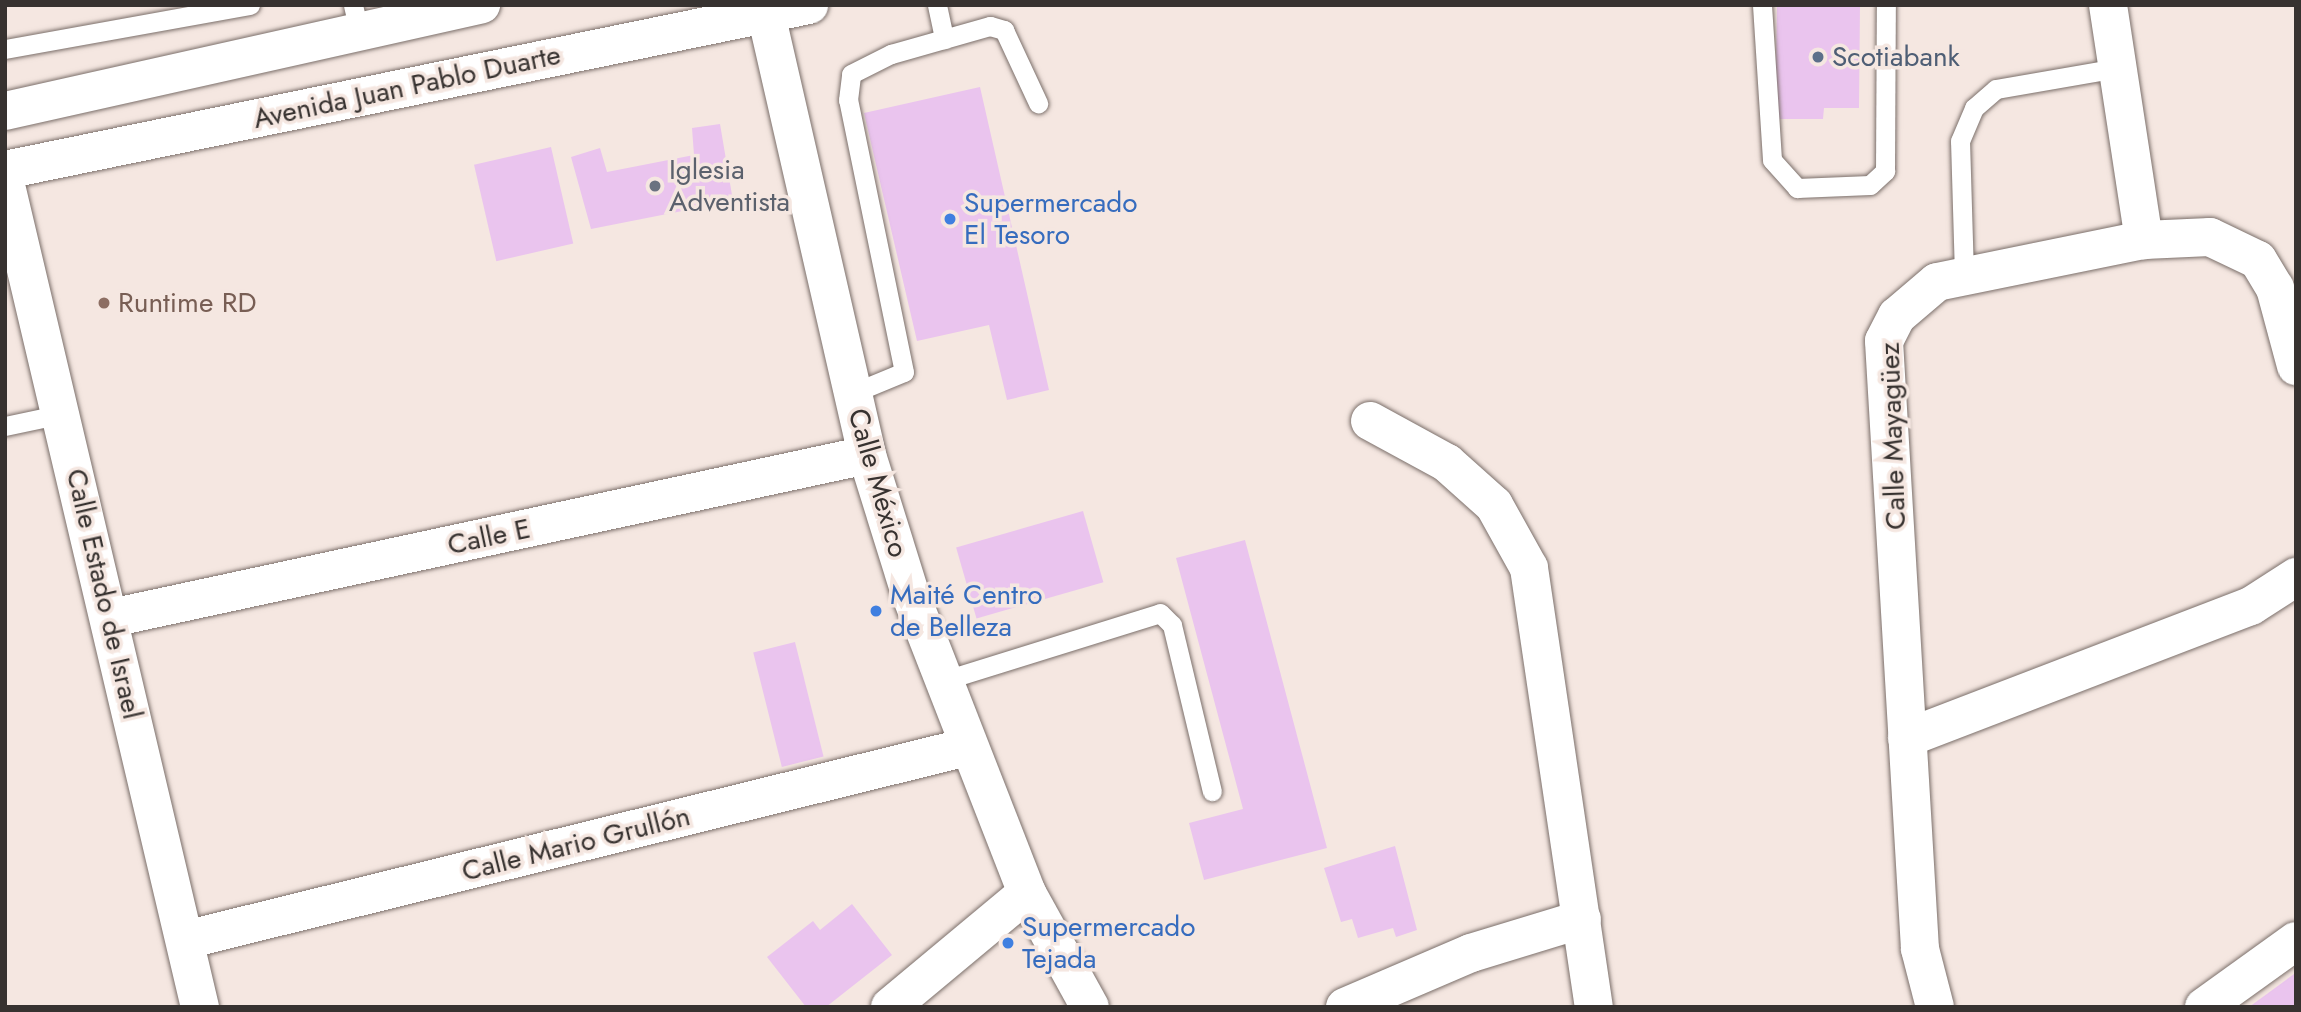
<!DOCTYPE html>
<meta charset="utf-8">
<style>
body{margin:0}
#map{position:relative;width:2301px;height:1012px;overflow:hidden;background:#f5e7e1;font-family:Jost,sans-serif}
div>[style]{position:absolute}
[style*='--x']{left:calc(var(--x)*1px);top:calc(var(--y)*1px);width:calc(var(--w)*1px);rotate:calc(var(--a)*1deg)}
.building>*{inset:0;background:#eac4ee;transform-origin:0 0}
.roads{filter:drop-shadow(0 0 2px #7b6f6a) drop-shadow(0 0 2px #7b6f6a)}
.service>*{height:19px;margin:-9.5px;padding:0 9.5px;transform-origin:9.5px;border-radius:9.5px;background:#fff}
.minor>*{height:38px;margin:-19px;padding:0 19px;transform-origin:19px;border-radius:19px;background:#fff}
.primary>*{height:38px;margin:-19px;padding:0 19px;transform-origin:19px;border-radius:19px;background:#fff}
.dots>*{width:19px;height:19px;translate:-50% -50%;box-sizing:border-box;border:4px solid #f5e7e1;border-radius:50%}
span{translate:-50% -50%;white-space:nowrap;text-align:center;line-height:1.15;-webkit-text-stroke:7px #f5e7e1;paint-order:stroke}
.service-label{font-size:28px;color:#4e5e75}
.left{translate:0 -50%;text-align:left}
.street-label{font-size:28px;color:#373230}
.worship-label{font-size:28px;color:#5b616d}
.shop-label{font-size:28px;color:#366cbe}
.education-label{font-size:28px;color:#785e54}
.frame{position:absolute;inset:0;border:7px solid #373230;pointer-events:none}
</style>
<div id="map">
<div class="building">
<i style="clip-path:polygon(1777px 5px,1860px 5px,1859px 108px,1824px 108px,1823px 119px,1775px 119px)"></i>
<i style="clip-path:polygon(980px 87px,1049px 390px,1007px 400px,989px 325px,917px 341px,864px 113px)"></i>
<i style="clip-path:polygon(720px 124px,733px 201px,591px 229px,571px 157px,600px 148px,607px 172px,694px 155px,692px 128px)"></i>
<i style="left:551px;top:147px;width:99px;height:79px;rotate:77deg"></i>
<i style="left:1083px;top:511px;width:74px;height:132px;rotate:74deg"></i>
<i style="clip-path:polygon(1245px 540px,1327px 848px,1204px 880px,1189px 823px,1243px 809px,1176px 558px)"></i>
<i style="left:795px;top:642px;width:118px;height:43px;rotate:76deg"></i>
<i style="clip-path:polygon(1395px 846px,1417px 930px,1396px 937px,1393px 928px,1358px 938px,1352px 919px,1341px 922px,1324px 868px)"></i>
<i style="clip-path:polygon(852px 904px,892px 955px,826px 1007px,806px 1007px,767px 957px,813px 921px,820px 930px)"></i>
<i style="clip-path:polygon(2294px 974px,2296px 1007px,2249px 1007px)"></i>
</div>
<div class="roads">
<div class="service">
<i style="--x:353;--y:5;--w:28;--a:77"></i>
<i style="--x:937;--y:5;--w:35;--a:78"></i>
<i style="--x:1762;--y:5;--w:155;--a:86.3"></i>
<i style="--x:1772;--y:160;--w:38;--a:48"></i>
<i style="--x:1797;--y:188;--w:73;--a:-2.4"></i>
<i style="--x:1870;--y:185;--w:21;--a:-43"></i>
<i style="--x:1885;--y:171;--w:166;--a:-89.7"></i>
<i style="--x:5;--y:49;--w:249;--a:-10.2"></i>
<i style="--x:1964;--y:275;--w:134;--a:-91.7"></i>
<i style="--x:1960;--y:141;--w:36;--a:-67"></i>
<i style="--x:1974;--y:108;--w:29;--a:-41"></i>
<i style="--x:1996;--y:89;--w:123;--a:-9.8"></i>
<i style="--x:853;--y:393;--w:55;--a:-22.4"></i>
<i style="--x:904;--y:372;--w:278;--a:-101.6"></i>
<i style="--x:848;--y:100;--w:26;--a:-83"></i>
<i style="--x:851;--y:74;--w:45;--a:-26.6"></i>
<i style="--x:891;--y:54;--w:103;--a:-15.8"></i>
<i style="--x:990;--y:26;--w:15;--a:16"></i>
<i style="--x:1004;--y:30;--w:81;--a:65"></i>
<i style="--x:5;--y:426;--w:58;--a:-11.9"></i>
<i style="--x:942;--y:681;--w:228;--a:-17.3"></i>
<i style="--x:1160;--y:613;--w:17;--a:45"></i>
<i style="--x:1172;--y:625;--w:171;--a:76.5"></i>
</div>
<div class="minor">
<i style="--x:764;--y:5;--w:462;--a:77.1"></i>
<i style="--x:867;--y:455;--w:145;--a:72.7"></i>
<i style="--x:910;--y:593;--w:322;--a:68.7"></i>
<i style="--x:1027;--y:893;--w:130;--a:61.1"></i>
<i style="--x:2108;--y:5;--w:238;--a:81.3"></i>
<i style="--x:5;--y:181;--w:849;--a:76.72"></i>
<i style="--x:1370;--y:421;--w:88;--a:28.6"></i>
<i style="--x:1447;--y:463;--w:63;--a:41.8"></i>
<i style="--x:1494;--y:505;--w:72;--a:60.9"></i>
<i style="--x:1529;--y:568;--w:444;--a:81.6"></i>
<i style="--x:111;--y:618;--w:773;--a:-12.17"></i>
<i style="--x:1907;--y:738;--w:368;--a:-21"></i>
<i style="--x:2251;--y:606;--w:54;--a:-32.8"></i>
<i style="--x:185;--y:940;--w:805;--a:-13.86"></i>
<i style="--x:890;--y:1007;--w:178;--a:-39.8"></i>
<i style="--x:1345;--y:1007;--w:137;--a:-23.2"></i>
<i style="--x:1471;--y:953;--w:116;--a:-17"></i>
<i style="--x:1935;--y:1007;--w:60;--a:-104.5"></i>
<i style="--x:1920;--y:949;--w:609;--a:-93.39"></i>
<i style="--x:1884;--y:341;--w:28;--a:-63"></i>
<i style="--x:1897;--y:316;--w:52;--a:-40.4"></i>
<i style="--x:1937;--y:282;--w:211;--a:-11.5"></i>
<i style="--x:2144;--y:240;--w:66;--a:-2.6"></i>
<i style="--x:2210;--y:237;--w:53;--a:25.6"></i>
<i style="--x:2258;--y:260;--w:33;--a:59"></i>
<i style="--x:2275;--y:288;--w:81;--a:74.9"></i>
<i style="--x:2204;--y:1007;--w:113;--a:-35.7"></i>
</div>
<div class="primary">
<i style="--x:5;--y:111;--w:488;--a:-12.6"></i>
<i style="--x:5;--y:170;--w:821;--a:-11.6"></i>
</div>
</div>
<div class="dots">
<i style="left:1818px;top:57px;background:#5c6f8a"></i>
<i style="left:655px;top:186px;background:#6b7280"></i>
<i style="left:950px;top:219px;background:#3f7fe0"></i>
<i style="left:104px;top:303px;background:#8d6e63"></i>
<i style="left:876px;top:611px;background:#3f7fe0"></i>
<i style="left:1008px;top:943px;background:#3f7fe0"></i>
</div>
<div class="service-label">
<span class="left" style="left:1832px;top:57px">Scotiabank</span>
</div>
<div class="street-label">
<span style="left:407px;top:87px;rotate:-12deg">Avenida Juan Pablo Duarte</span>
<span style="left:1893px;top:436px;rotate:-92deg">Calle Mayagüez</span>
<span style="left:878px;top:483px;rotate:74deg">Calle México</span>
<span style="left:489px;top:537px;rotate:-12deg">Calle E</span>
<span style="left:104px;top:594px;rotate:77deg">Calle Estado de Israel</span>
<span style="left:576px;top:844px;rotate:-14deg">Calle Mario Grullón</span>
</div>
<div class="worship-label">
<span class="left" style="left:669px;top:186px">Iglesia<br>Adventista</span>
</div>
<div class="shop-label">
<span class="left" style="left:964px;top:219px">Supermercado<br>El Tesoro</span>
<span class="left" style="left:890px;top:611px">Maité Centro<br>de Belleza</span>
<span class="left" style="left:1022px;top:943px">Supermercado<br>Tejada</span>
</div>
<div class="education-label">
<span class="left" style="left:118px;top:303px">Runtime RD</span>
</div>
<div class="frame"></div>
</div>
